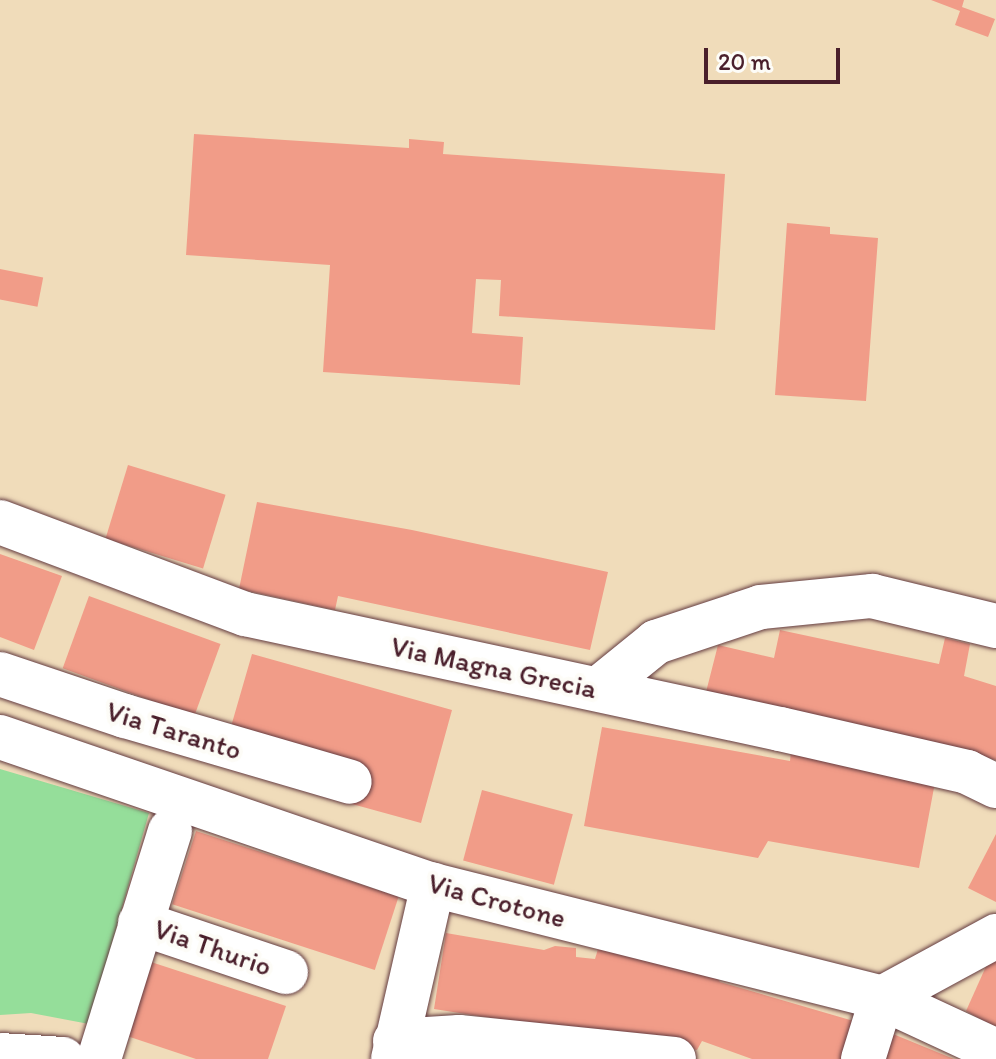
<!DOCTYPE html>
<style>
body{margin:0}
#map{position:relative;width:996px;height:1059px;overflow:hidden;background:#f0dcba;font-family:Itim,sans-serif}
div>[style]{position:absolute}
[style*='--x']{left:calc(var(--x)*1px);top:calc(var(--y)*1px);width:calc(var(--w)*1px);rotate:calc(var(--a)*1deg)}
.green>*{inset:0;background:#95de9a}
.building>*{inset:0;background:#f19c88;transform-origin:0 0}
.roads{filter:drop-shadow(0 0 2px #633b40) drop-shadow(0 0 2px #633b40)}
.minor>*{height:44px;margin:-22px;padding:0 22px;transform-origin:22px;border-radius:22px;background:#fff}
span{translate:-50% -50%;white-space:nowrap;text-align:center;line-height:1.15;-webkit-text-stroke:8px #fdfcf7;paint-order:stroke}
.street-label{font-size:28px;color:#4a1f2b}
.scale{position:absolute;left:704px;top:48px;width:136px;height:36px;box-sizing:border-box;border:4px solid #4a1f2b;border-top:0;padding-left:10px;font-size:24px;line-height:28px;white-space:nowrap;color:#4a1f2b;-webkit-text-stroke:6px #fdfcf7;paint-order:stroke}
</style>
<div id="map">
<div class="green">
<i style="clip-path:polygon(0 769px,149px 813px,89px 1024px,31px 1013px,0 1015px)"></i>
</div>
<div class="building">
<i style="clip-path:polygon(931px 0,964px 0,962px 7px,995px 19px,988px 37px,955px 25px,960px 11px)"></i>
<i style="clip-path:polygon(194px 134px,409px 148px,409px 139px,444px 142px,443px 154px,725px 174px,715px 330px,499px 316px,501px 280px,476px 279px,472px 333px,523px 337px,520px 385px,323px 372px,330px 265px,186px 255px)"></i>
<i style="clip-path:polygon(787px 223px,830px 227px,830px 234px,878px 238px,866px 401px,775px 395px)"></i>
<i style="left:0;top:269px;width:44px;height:30px;rotate:11deg"></i>
<i style="left:128px;top:465px;width:102px;height:77px;rotate:17deg"></i>
<i style="clip-path:polygon(257px 502px,412px 530px,608px 572px,590px 650px,338px 596px,335px 610px,239px 589px)"></i>
<i style="clip-path:polygon(0 554px,62px 576px,34px 650px,0 637px)"></i>
<i style="left:89px;top:596px;width:140px;height:77px;rotate:20deg"></i>
<i style="clip-path:polygon(780px 630px,939px 664px,945px 638px,970px 644px,964px 676px,996px 686px,996px 760px,706px 692px,718px 645px,774px 658px)"></i>
<i style="clip-path:polygon(252px 654px,452px 710px,421px 823px,352px 804px,365px 768px,230px 730px)"></i>
<i style="clip-path:polygon(602px 727px,790px 761px,791px 751px,936px 777px,919px 868px,768px 841px,758px 858px,584px 826px)"></i>
<i style="left:482px;top:790px;width:94px;height:73px;rotate:15deg"></i>
<i style="left:196px;top:831px;width:213px;height:77px;rotate:18deg"></i>
<i style="clip-path:polygon(996px 834px,996px 902px,968px 888px)"></i>
<i style="clip-path:polygon(446px 933px,544px 950px,555px 946px,576px 948px,576px 957px,595px 959px,598px 949px,714px 973px,720px 982px,857px 1022px,847px 1059px,752px 1059px,702px 1041px,697px 1050px,434px 1009px)"></i>
<i style="clip-path:polygon(992px 953px,996px 954px,996px 1028px,966px 1011px)"></i>
<i style="clip-path:polygon(151px 962px,286px 1006px,268px 1059px,196px 1059px,127px 1036px)"></i>
<i style="clip-path:polygon(893px 1034px,954px 1059px,883px 1059px)"></i>
</div>
<div class="roads">
<div class="minor">
<i style="--x:0;--y:522;--w:262;--a:20.6"></i>
<i style="--x:245;--y:614;--w:547;--a:12.13"></i>
<i style="--x:780;--y:729;--w:192;--a:12.9"></i>
<i style="--x:967;--y:772;--w:32;--a:26"></i>
<i style="--x:0;--y:674;--w:132;--a:18.6"></i>
<i style="--x:125;--y:716;--w:234;--a:16.3"></i>
<i style="--x:598;--y:689;--w:75;--a:-39"></i>
<i style="--x:656;--y:642;--w:111;--a:-18.4"></i>
<i style="--x:761;--y:607;--w:112;--a:-5.7"></i>
<i style="--x:872;--y:596;--w:128;--a:13.6"></i>
<i style="--x:0;--y:737;--w:458;--a:18.9"></i>
<i style="--x:433;--y:885;--w:463;--a:14.1"></i>
<i style="--x:882;--y:998;--w:126;--a:24.9"></i>
<i style="--x:140;--y:923;--w:154;--a:18.6"></i>
<i style="--x:395;--y:1041;--w:64;--a:-3.6"></i>
<i style="--x:459;--y:1037;--w:216;--a:5.8"></i>
<i style="--x:0;--y:1055;--w:63;--a:3.6"></i>
<i style="--x:99;--y:1059;--w:239;--a:-72.7"></i>
<i style="--x:393;--y:1059;--w:179;--a:-77.1"></i>
<i style="--x:863;--y:1059;--w:64;--a:-72.7"></i>
<i style="--x:882;--y:998;--w:130;--a:-28.5"></i>
</div>
</div>
<div class="street-label">
<span style="left:494px;top:667px;rotate:12deg">Via Magna Grecia</span>
<span style="left:174px;top:730px;rotate:17deg">Via Taranto</span>
<span style="left:497px;top:900px;rotate:15deg">Via Crotone</span>
<span style="left:213px;top:947px;rotate:19deg">Via Thurio</span>
</div>
<div class="scale">20 m</div>
</div>
